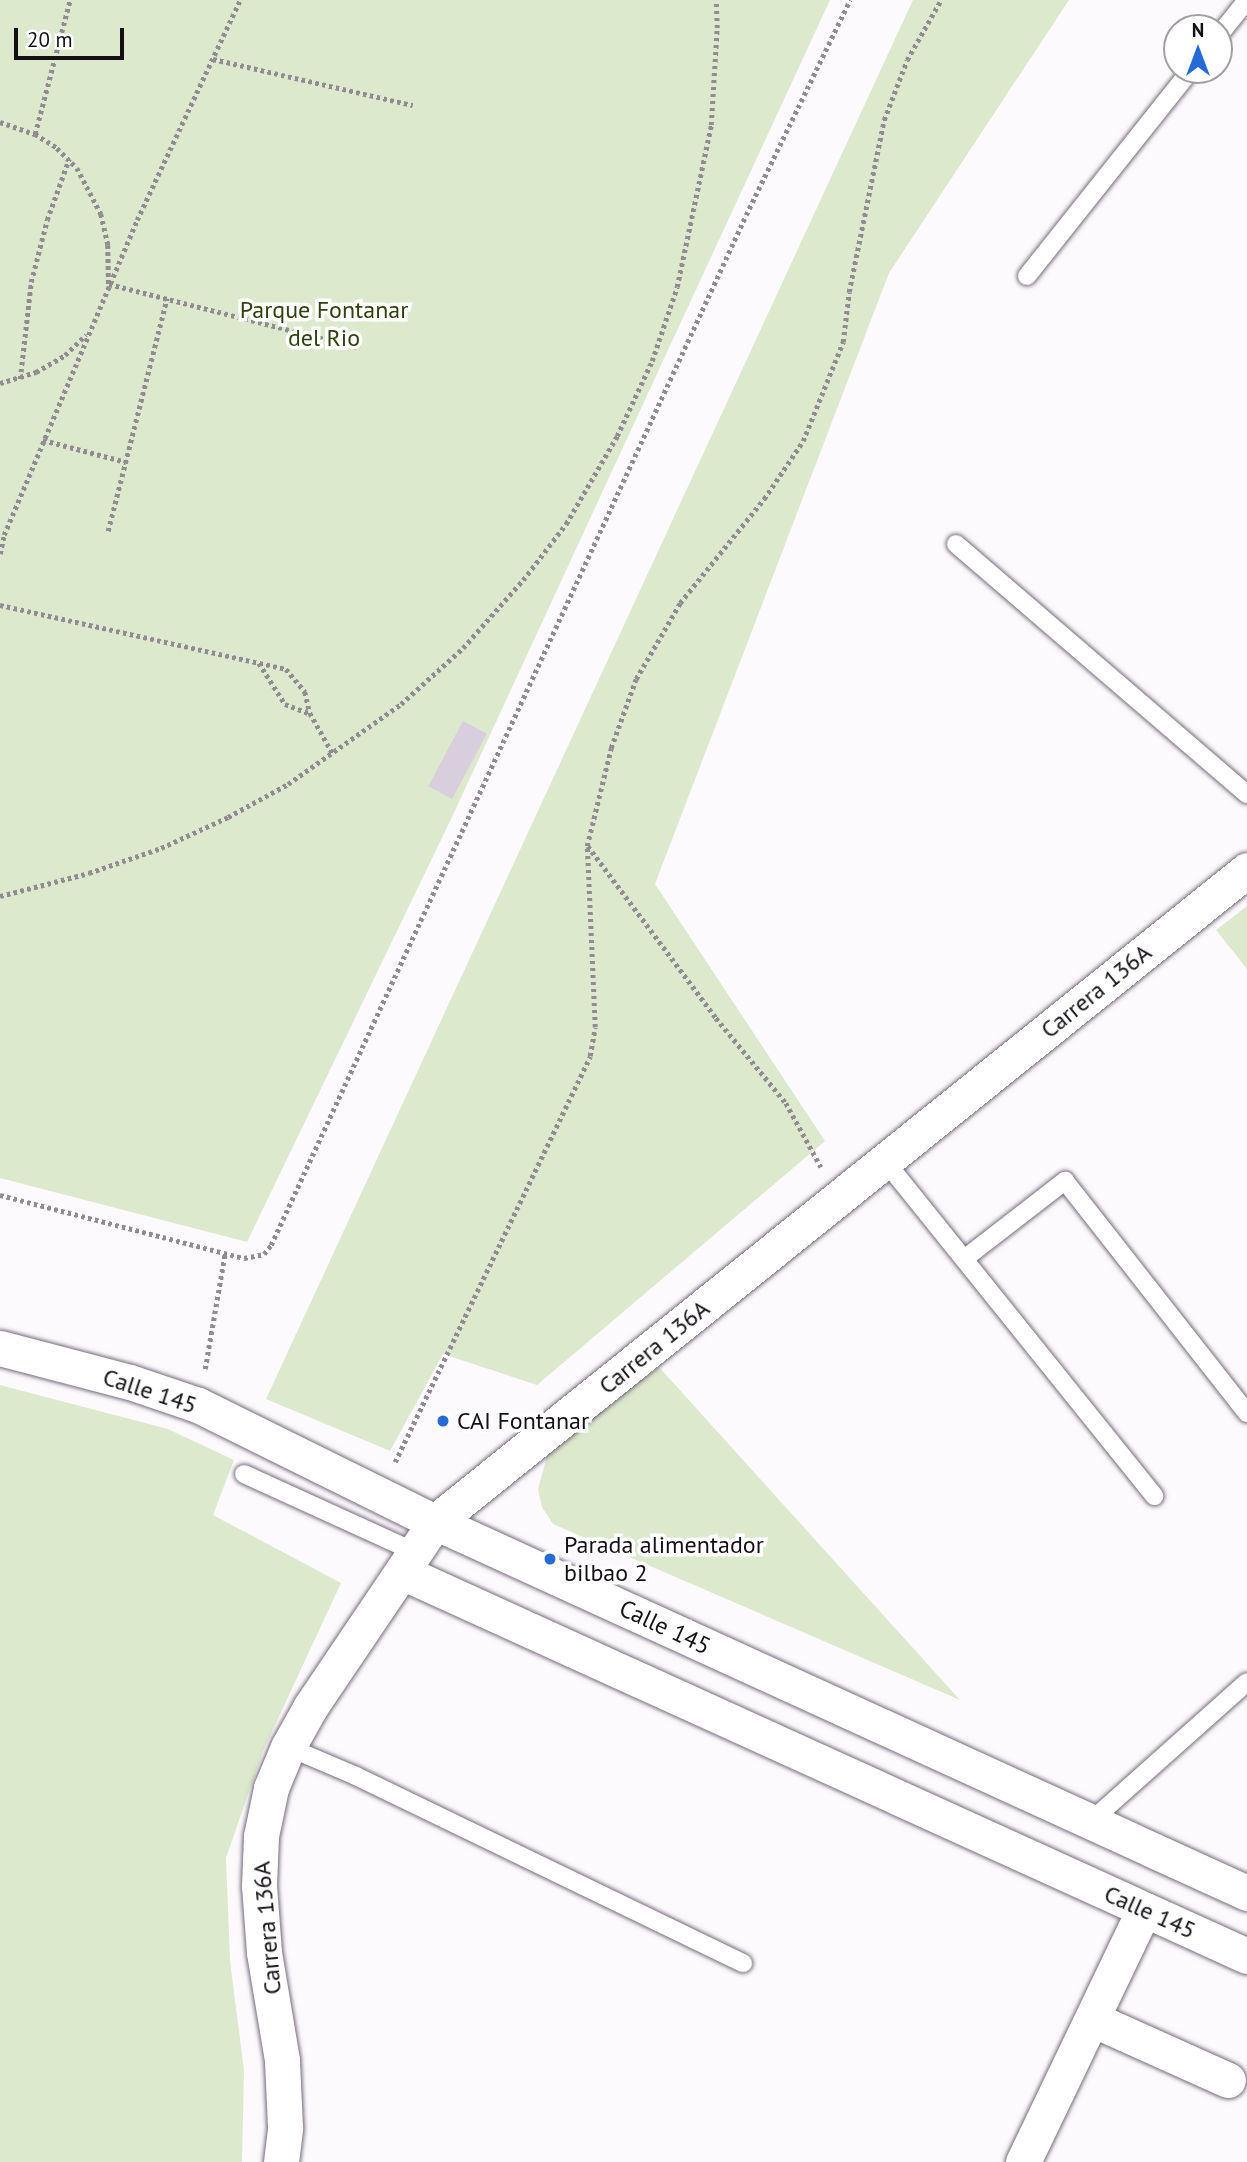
<!DOCTYPE html>
<style>
body{margin:0}
#map{position:relative;width:1247px;height:2162px;overflow:hidden;background:#fdfafe;font-family:"PT Sans",sans-serif}
div>[style]{position:absolute}
[style*='--x']{left:calc(var(--x)*1px);top:calc(var(--y)*1px);width:calc(var(--w)*1px);rotate:calc(var(--a)*1deg)}
.green>*{inset:0;background:#dce9cd}
.building>*{inset:0;background:#d9cede;transform-origin:0 0}
.path>*{height:4.5px;margin-top:-2.25px;transform-origin:0;background:repeating-linear-gradient(90deg,#908c91 0 3.5px,transparent 0 7px)}
.roads{filter:drop-shadow(0 0 2px #766c7a) drop-shadow(0 0 2px #766c7a)}
.service>*{height:18px;margin:-9px;padding:0 9px;transform-origin:9px;border-radius:9px;background:#fff}
.minor>*{height:35px;margin:-17.5px;padding:0 17.5px;transform-origin:17.5px;border-radius:17.5px;background:#fff}
.dots>*{width:19px;height:19px;translate:-50% -50%;box-sizing:border-box;border:4px solid #fff;border-radius:50%}
span{translate:-50% -50%;white-space:nowrap;text-align:center;line-height:1.15;-webkit-text-stroke:7px #fff;paint-order:stroke}
.park-label{font-size:24px;color:#2f420b}
.street-label{font-size:24px;color:#141015}
.poi-label{font-size:24px;color:#141015}
.left{translate:0 -50%;text-align:left}
.north{position:absolute;left:1163px;top:14px;width:70px;height:70px;box-sizing:border-box;background:#fff;border:2px solid #a19fa1;border-radius:50%;rotate:0deg;font-size:19px;font-weight:700;line-height:28px;text-align:center;color:#141015}
.north::after{content:'';display:block;margin:auto;width:24px;height:32px;background:#256ad6;clip-path:polygon(50% 0,100% 100%,50% 72%,0 100%)}
.scale{position:absolute;left:14px;top:28px;width:110px;height:32px;box-sizing:border-box;border:4px solid #141015;border-top:0;padding-left:9px;font-size:21px;line-height:24px;white-space:nowrap;color:#141015;-webkit-text-stroke:5px #fff;paint-order:stroke}
</style>
<div id="map">
<div class="green">
<i style="clip-path:polygon(0 0,830px 0,452px 817px,247px 1242px,0 1178px)"></i>
<i style="clip-path:polygon(913px 0,1069px 0,889px 273px,655px 884px,825px 1141px,537px 1385px,443px 1354px,390px 1451px,266px 1399px)"></i>
<i style="clip-path:polygon(1247px 906px,1247px 969px,1216px 930px)"></i>
<i style="clip-path:polygon(659px 1367px,960px 1700px,553px 1524px,542px 1507px,538px 1489px,549px 1449px)"></i>
<i style="clip-path:polygon(0 1385px,168px 1429px,234px 1460px,213px 1515px,341px 1583px,263px 1751px,226px 1858px,230px 1961px,244px 2070px,242px 2162px,0 2162px)"></i>
</div>
<div class="building">
<i style="left:463px;top:721px;width:27px;height:74px;rotate:28deg"></i>
</div>
<div class="path">
<i style="--x:213;--y:59;--w:205;--a:13"></i>
<i style="--x:0;--y:122;--w:37;--a:19"></i>
<i style="--x:35;--y:134;--w:26;--a:32"></i>
<i style="--x:57;--y:148;--w:28;--a:45"></i>
<i style="--x:77;--y:168;--w:52;--a:62.4"></i>
<i style="--x:101;--y:214;--w:32;--a:77"></i>
<i style="--x:108;--y:245;--w:39;--a:89"></i>
<i style="--x:109;--y:284;--w:259;--a:14.3"></i>
<i style="--x:35;--y:134;--w:138;--a:-75.4"></i>
<i style="--x:20;--y:379;--w:98;--a:-83.5"></i>
<i style="--x:31;--y:282;--w:64;--a:-75.5"></i>
<i style="--x:47;--y:220;--w:65;--a:-70.2"></i>
<i style="--x:0;--y:383;--w:38;--a:-17"></i>
<i style="--x:36;--y:372;--w:34;--a:-30"></i>
<i style="--x:65;--y:355;--w:29;--a:-44"></i>
<i style="--x:43;--y:440;--w:86;--a:14.8"></i>
<i style="--x:108;--y:531;--w:240;--a:-75.8"></i>
<i style="--x:0;--y:554;--w:19;--a:-78"></i>
<i style="--x:4;--y:535;--w:342;--a:-67.1"></i>
<i style="--x:137;--y:220;--w:243;--a:-64.9"></i>
<i style="--x:0;--y:605;--w:293;--a:12.6"></i>
<i style="--x:286;--y:669;--w:30;--a:50"></i>
<i style="--x:305;--y:692;--w:22;--a:77"></i>
<i style="--x:310;--y:713;--w:47;--a:60.7"></i>
<i style="--x:259;--y:663;--w:49;--a:57.6"></i>
<i style="--x:285;--y:704;--w:26;--a:21"></i>
<i style="--x:588;--y:846;--w:214;--a:53.3"></i>
<i style="--x:716;--y:1018;--w:110;--a:50.5"></i>
<i style="--x:786;--y:1103;--w:73;--a:61.3"></i>
<i style="--x:0;--y:896;--w:92;--a:-14.5"></i>
<i style="--x:89;--y:873;--w:76;--a:-19.1"></i>
<i style="--x:161;--y:848;--w:74;--a:-24.8"></i>
<i style="--x:228;--y:817;--w:68;--a:-28.8"></i>
<i style="--x:288;--y:784;--w:138;--a:-35.3"></i>
<i style="--x:401;--y:704;--w:84;--a:-42.1"></i>
<i style="--x:463;--y:648;--w:91;--a:-48.6"></i>
<i style="--x:523;--y:580;--w:71;--a:-52.5"></i>
<i style="--x:566;--y:524;--w:102;--a:-59.9"></i>
<i style="--x:617;--y:436;--w:83;--a:-65"></i>
<i style="--x:652;--y:361;--w:78;--a:-71.3"></i>
<i style="--x:677;--y:287;--w:166;--a:-78.1"></i>
<i style="--x:711;--y:125;--w:97;--a:-86.5"></i>
<i style="--x:717;--y:28;--w:28;--a:-92"></i>
<i style="--x:0;--y:1195;--w:252;--a:14.5"></i>
<i style="--x:244;--y:1258;--w:20;--a:-11"></i>
<i style="--x:264;--y:1254;--w:11;--a:-52"></i>
<i style="--x:271;--y:1245;--w:1134;--a:-65.24"></i>
<i style="--x:746;--y:215;--w:239;--a:-64.2"></i>
<i style="--x:205;--y:1369;--w:118;--a:-80.2"></i>
<i style="--x:395;--y:1462;--w:450;--a:-64.3"></i>
<i style="--x:590;--y:1056;--w:29;--a:-80"></i>
<i style="--x:595;--y:1027;--w:181;--a:-92.5"></i>
<i style="--x:587;--y:846;--w:101;--a:-76.2"></i>
<i style="--x:611;--y:748;--w:73;--a:-70.1"></i>
<i style="--x:636;--y:679;--w:88;--a:-59.9"></i>
<i style="--x:680;--y:603;--w:134;--a:-51.1"></i>
<i style="--x:764;--y:499;--w:70;--a:-56.1"></i>
<i style="--x:803;--y:441;--w:107;--a:-68"></i>
<i style="--x:843;--y:342;--w:50;--a:-83.2"></i>
<i style="--x:849;--y:292;--w:176;--a:-78.5"></i>
<i style="--x:884;--y:120;--w:64;--a:-69"></i>
<i style="--x:907;--y:60;--w:69;--a:-60.5"></i>
</div>
<div class="roads">
<div class="service">
<i style="--x:1219;--y:35;--w:45;--a:-51.3"></i>
<i style="--x:1027;--y:276;--w:263;--a:-51.5"></i>
<i style="--x:956;--y:544;--w:384;--a:40.7"></i>
<i style="--x:885;--y:1161;--w:430;--a:51.2"></i>
<i style="--x:964;--y:1259;--w:128;--a:-37.7"></i>
<i style="--x:1065;--y:1181;--w:295;--a:51.9"></i>
<i style="--x:244;--y:1474;--w:188;--a:24.5"></i>
<i style="--x:288;--y:1747;--w:74;--a:23.1"></i>
<i style="--x:356;--y:1776;--w:430;--a:25.8"></i>
<i style="--x:1090;--y:1822;--w:210;--a:-41.7"></i>
</div>
<div class="minor">
<i style="--x:0;--y:1348;--w:134;--a:14.7"></i>
<i style="--x:130;--y:1382;--w:72;--a:18.7"></i>
<i style="--x:198;--y:1405;--w:264;--a:26.3"></i>
<i style="--x:435;--y:1522;--w:893;--a:24.56"></i>
<i style="--x:402;--y:1572;--w:928;--a:24.44"></i>
<i style="--x:1092;--y:2019;--w:149;--a:24.2"></i>
<i style="--x:281;--y:2162;--w:35;--a:-83"></i>
<i style="--x:285;--y:2127;--w:67;--a:-92.6"></i>
<i style="--x:282;--y:2060;--w:109;--a:-99.5"></i>
<i style="--x:264;--y:1952;--w:66;--a:-94.3"></i>
<i style="--x:259;--y:1886;--w:50;--a:-87.7"></i>
<i style="--x:261;--y:1836;--w:49;--a:-78.2"></i>
<i style="--x:271;--y:1788;--w:44;--a:-67.5"></i>
<i style="--x:288;--y:1747;--w:47;--a:-60.7"></i>
<i style="--x:311;--y:1706;--w:222;--a:-56"></i>
<i style="--x:435;--y:1522;--w:1041;--a:-38.76"></i>
<i style="--x:1023;--y:2162;--w:280;--a:-64.4"></i>
</div>
</div>
<div class="dots">
<i style="left:443px;top:1421px;background:#256ad6"></i>
<i style="left:550px;top:1559px;background:#256ad6"></i>
</div>
<div class="park-label">
<span style="left:324px;top:324px">Parque Fontanar<br>del Rio</span>
</div>
<div class="street-label">
<span style="left:1096px;top:991px;rotate:-39deg">Carrera 136A</span>
<span style="left:654px;top:1347px;rotate:-39deg">Carrera 136A</span>
<span style="left:150px;top:1391px;rotate:18deg">Calle 145</span>
<span style="left:665px;top:1627px;rotate:25deg">Calle 145</span>
<span style="left:1150px;top:1912px;rotate:24deg">Calle 145</span>
<span style="left:267px;top:1928px;rotate:-95deg">Carrera 136A</span>
</div>
<div class="poi-label">
<span class="left" style="left:457px;top:1421px">CAI Fontanar</span>
<span class="left" style="left:564px;top:1559px">Parada alimentador<br>bilbao 2</span>
</div>
<div class="north">N</div>
<div class="scale">20 m</div>
</div>
